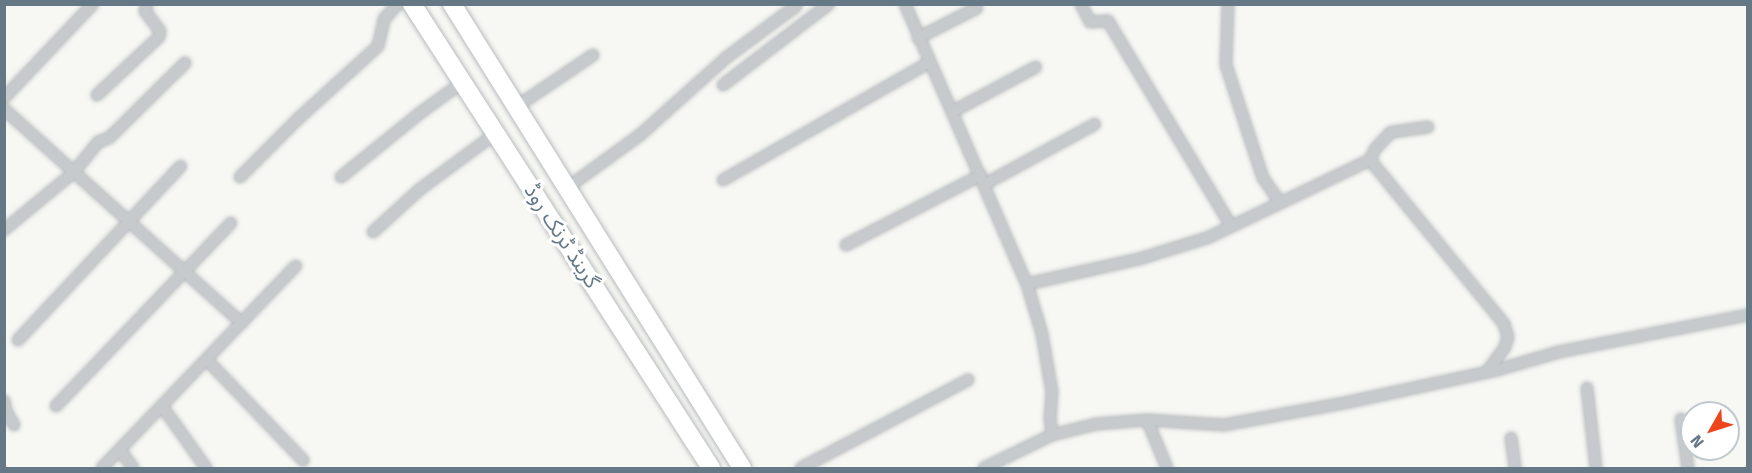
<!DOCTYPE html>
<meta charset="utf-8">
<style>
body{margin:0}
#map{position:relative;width:1752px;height:473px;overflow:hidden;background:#f7f7f3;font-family:"Fira Sans","Noto Sans Arabic",sans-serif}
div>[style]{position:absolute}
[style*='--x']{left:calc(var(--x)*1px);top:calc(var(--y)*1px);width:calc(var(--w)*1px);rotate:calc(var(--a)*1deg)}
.roads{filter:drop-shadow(0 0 2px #b8bcbf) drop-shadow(0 0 2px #b8bcbf)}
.minor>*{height:10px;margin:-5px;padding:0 5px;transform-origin:5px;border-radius:5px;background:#c6cacd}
.trunk>*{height:18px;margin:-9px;padding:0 9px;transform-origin:9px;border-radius:9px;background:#fff}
span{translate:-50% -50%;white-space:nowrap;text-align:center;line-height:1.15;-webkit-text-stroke:6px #fff;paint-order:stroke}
.street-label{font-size:21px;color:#647886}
.frame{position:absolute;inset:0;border:6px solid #647886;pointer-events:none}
.north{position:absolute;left:1680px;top:401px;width:60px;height:60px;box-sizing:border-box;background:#fff;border:2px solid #c1c9cf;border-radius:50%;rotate:231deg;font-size:16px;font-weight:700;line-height:24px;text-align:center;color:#647886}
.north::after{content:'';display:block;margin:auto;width:21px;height:27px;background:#ee461c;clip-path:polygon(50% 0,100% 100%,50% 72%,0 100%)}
</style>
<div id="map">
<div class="roads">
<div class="minor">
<i style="--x:905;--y:4;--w:305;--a:66.5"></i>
<i style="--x:1027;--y:284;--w:52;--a:73.3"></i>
<i style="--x:1042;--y:334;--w:59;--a:80.2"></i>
<i style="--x:1052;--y:392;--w:26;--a:94"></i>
<i style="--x:1050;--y:418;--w:17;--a:83"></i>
<i style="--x:1081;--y:4;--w:20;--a:63"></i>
<i style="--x:1090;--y:22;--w:18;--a:-3"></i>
<i style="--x:1108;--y:21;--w:239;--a:59"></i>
<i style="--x:1228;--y:4;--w:61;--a:91.9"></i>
<i style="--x:1226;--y:65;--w:119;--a:71.9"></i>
<i style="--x:1263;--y:178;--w:29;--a:55"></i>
<i style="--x:918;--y:38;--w:66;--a:-27"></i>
<i style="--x:723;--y:85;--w:133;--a:-37.4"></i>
<i style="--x:97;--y:95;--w:85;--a:-43.1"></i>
<i style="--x:159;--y:37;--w:6;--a:-81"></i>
<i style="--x:160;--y:31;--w:25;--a:-127"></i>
<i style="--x:145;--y:11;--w:7;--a:-74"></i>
<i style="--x:4;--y:98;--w:129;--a:-46.6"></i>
<i style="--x:516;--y:107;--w:93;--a:-34"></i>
<i style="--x:4;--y:109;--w:320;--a:42"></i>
<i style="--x:952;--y:112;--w:95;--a:-28.2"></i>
<i style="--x:1428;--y:127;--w:37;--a:172"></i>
<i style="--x:1391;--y:132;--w:23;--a:133"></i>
<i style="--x:1375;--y:149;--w:12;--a:114"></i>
<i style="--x:1370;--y:160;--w:212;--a:50.7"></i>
<i style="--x:1504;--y:324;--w:14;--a:73"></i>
<i style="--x:1508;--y:337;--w:10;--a:107"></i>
<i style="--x:1505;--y:347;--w:31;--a:126"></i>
<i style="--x:240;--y:177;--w:83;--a:-45"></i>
<i style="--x:299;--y:118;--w:107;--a:-42.3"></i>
<i style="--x:378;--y:46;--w:28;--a:-77"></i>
<i style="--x:384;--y:19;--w:21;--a:-47"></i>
<i style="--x:341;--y:177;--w:102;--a:-39"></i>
<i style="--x:420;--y:113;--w:53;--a:-35.8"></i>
<i style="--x:723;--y:180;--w:236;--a:-29.7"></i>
<i style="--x:985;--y:184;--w:125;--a:-28.6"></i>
<i style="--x:567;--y:188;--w:90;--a:-36"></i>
<i style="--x:640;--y:135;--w:117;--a:-41.9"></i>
<i style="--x:727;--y:57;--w:86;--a:-36.5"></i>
<i style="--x:4;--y:230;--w:91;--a:-39.6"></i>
<i style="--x:74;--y:172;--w:38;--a:-51"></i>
<i style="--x:98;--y:142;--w:12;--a:-20"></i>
<i style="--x:109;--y:138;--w:107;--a:-44.6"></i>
<i style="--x:373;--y:232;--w:62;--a:-42.4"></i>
<i style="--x:419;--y:190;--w:96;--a:-36.5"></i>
<i style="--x:846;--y:245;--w:152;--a:-27.4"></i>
<i style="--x:1027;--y:284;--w:115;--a:-12.6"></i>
<i style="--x:1139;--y:259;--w:71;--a:-17.2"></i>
<i style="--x:1207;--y:238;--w:181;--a:-25.6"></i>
<i style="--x:18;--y:340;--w:238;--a:-46.9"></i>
<i style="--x:207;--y:360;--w:139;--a:46.2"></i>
<i style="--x:1587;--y:388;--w:81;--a:83.6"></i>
<i style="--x:4;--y:401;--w:10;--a:79"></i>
<i style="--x:6;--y:411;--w:16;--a:60"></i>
<i style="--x:56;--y:406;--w:253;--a:-46.3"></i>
<i style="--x:162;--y:406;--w:76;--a:54.6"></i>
<i style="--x:1681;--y:419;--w:49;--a:81.9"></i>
<i style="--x:1147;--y:420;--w:52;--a:67.4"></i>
<i style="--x:1511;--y:438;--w:30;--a:82"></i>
<i style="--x:120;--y:450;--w:22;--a:54"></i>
<i style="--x:102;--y:468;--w:280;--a:-46.2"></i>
<i style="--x:801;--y:468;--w:189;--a:-27.8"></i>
<i style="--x:984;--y:468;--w:76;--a:-25.9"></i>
<i style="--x:1052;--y:435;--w:45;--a:-14"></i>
<i style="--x:1096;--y:424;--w:51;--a:-4.5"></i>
<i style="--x:1147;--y:420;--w:77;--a:3.7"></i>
<i style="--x:1224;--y:425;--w:127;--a:-10.4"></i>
<i style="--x:1349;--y:402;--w:151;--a:-12.2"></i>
<i style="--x:1497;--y:370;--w:65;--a:-16.2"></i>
<i style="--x:1559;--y:352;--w:193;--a:-11.1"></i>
</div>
<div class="trunk">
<i style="--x:412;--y:4;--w:552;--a:57.2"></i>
<i style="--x:452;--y:4;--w:547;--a:57.99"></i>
</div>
</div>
<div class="street-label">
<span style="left:562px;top:236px;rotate:57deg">گرینڈ ٹرنک روڈ</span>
</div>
<div class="frame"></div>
<div class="north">N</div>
</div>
